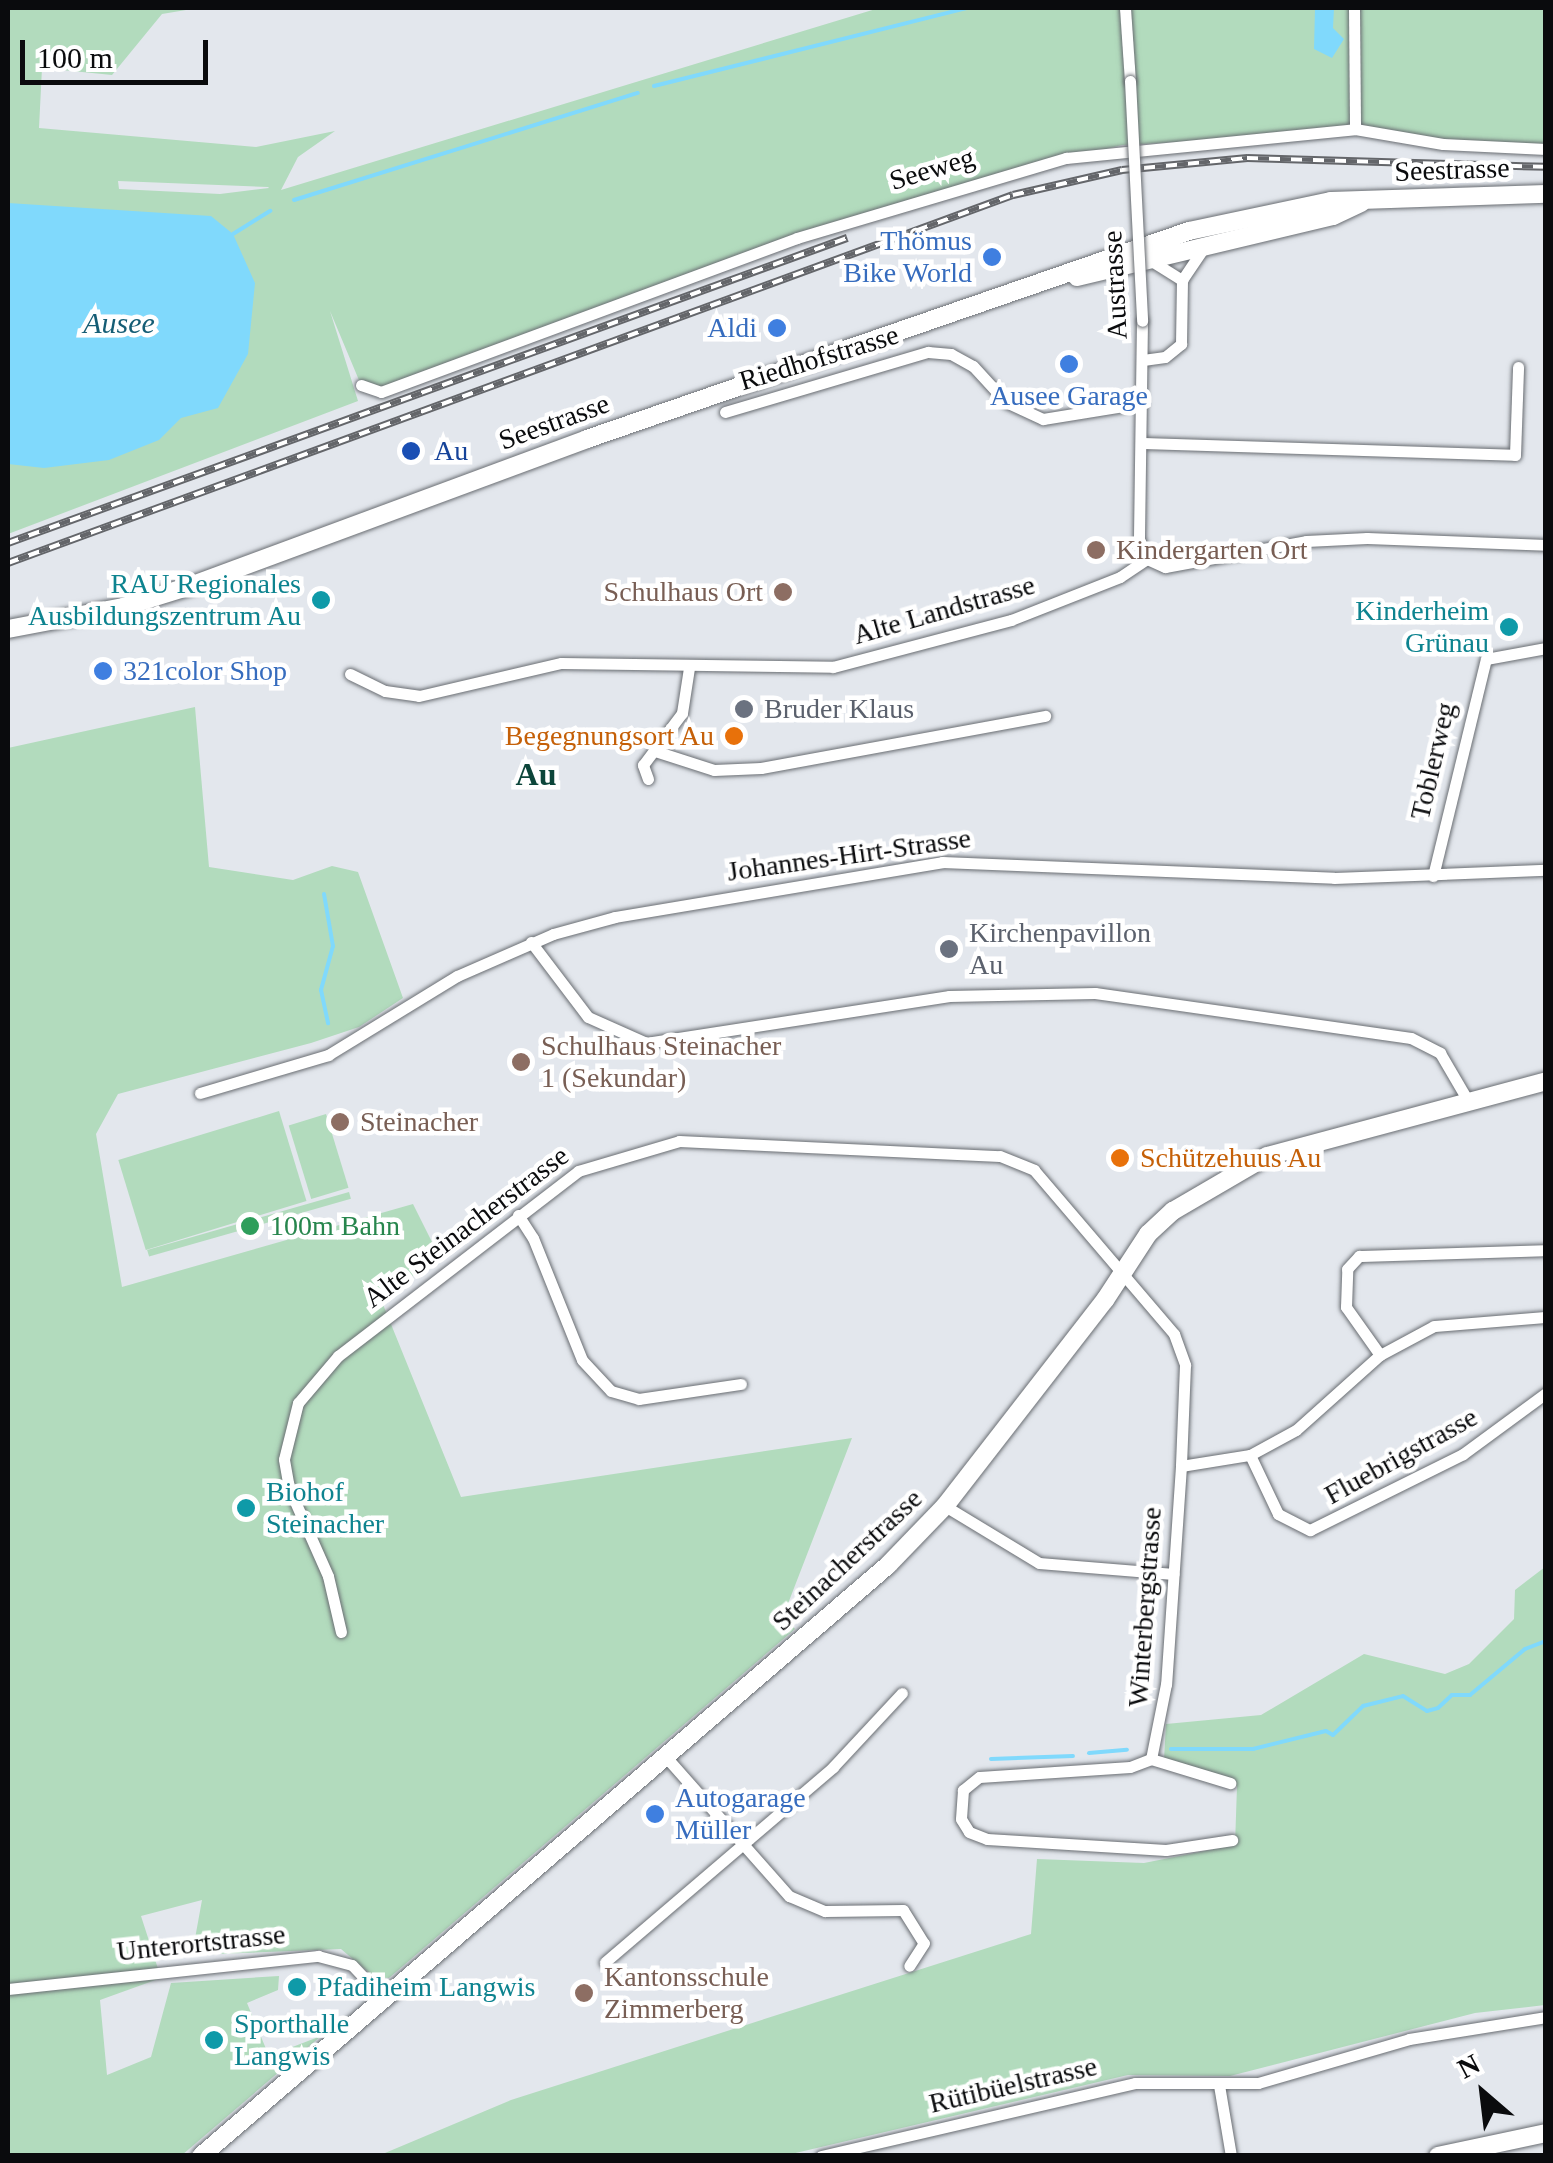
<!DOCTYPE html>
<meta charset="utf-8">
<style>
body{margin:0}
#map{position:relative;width:1553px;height:2163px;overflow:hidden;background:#e3e7ed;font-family:"Times New Roman",serif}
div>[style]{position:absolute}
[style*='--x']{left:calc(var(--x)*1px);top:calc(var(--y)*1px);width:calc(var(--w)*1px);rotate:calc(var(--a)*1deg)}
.green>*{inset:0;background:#b2dbbd;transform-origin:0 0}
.water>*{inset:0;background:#80d9fc}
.stream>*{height:4px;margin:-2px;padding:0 2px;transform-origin:2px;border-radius:2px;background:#80d9fc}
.roads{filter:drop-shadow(0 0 2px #696d72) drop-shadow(0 0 2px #696d72)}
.street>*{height:11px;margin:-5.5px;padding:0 5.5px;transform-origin:5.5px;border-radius:5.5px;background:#fff}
.secondary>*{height:18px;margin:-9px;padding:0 9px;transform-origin:9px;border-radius:9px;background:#fff}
.primary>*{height:18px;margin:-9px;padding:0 9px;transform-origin:9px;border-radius:9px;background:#fff}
.rail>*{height:8px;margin-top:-4px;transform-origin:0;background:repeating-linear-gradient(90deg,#fff 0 11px,#64666a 0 22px);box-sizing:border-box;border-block:2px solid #64666a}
.bridges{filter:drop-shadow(0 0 2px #696d72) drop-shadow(0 0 2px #696d72)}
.street-bridge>*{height:11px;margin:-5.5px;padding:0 5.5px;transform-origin:5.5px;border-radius:5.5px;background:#fff}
.dots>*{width:28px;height:28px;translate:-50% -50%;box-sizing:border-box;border:5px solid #fff;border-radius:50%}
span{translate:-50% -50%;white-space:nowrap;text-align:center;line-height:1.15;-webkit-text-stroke:9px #fff;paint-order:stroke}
.street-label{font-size:28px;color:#0a0b0d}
.shop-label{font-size:28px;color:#366cbe}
.right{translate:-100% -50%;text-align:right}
.left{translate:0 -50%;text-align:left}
.transit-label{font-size:28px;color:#164399}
.education-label{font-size:28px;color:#785e54}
.culture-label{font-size:28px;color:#0d838f}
.worship-label{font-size:28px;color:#5b616d}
.food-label{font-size:28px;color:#c56008}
.leisure-label{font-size:28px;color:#27864d}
.water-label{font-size:30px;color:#155d75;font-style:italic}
.quarter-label{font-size:32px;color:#0c453a;font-weight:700}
.frame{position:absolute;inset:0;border:10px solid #0a0b0d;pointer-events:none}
.north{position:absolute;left:1433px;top:2043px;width:100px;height:100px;-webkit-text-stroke:8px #fff;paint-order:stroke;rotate:332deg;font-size:28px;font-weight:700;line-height:40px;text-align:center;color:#0a0b0d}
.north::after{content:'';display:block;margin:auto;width:35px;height:45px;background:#0a0b0d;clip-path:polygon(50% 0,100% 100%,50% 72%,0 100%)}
.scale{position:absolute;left:20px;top:40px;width:188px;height:45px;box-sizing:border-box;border:5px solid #0a0b0d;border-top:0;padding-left:12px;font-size:30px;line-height:35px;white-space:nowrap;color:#0a0b0d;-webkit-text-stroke:8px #fff;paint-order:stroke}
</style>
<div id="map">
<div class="green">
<i style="clip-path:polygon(evenodd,8px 8px,198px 8px,162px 14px,112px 75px,42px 68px,39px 128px,256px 147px,335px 131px,298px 157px,281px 190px,879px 8px,1545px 8px,1545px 149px,1376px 132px,1122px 145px,938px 192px,381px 392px,361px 385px,330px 311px,358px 401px,8px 534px,8px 8px,118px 181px,268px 187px,269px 188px,220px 194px,119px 189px,118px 181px)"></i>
<i style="clip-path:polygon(195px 707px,209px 867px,293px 880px,332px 866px,358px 872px,403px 998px,359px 1027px,311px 1043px,118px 1094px,96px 1134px,122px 1287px,413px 1204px,440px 1258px,380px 1297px,461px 1497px,852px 1438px,784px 1614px,795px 1629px,389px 1978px,374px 1977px,341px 1949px,192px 1955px,202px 1900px,141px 1916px,161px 1978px,100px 2000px,107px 2075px,151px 2057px,171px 1983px,279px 1976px,278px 1990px,247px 2003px,269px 2056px,321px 2036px,182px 2155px,8px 2155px,8px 748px)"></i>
<i style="left:279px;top:1111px;width:94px;height:168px;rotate:73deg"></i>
<i style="left:326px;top:1114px;width:77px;height:39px;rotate:73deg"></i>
<i style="left:349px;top:1192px;width:7px;height:210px;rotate:74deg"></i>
<i style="clip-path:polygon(1545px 1567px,1545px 2005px,1475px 2013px,1230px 2076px,1128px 2075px,787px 2155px,314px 2156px,385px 2153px,511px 2100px,1031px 1934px,1037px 1859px,1144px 1863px,1235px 1845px,1237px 1786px,1164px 1759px,1166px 1724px,1261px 1715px,1364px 1654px,1445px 1674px,1469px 1664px,1514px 1619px,1515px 1590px)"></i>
</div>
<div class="water">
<i style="clip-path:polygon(1315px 8px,1334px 8px,1333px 28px,1344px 39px,1332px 58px,1314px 49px)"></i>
<i style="clip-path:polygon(8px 203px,211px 216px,233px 234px,255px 283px,248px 354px,218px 408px,181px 418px,159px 440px,109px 460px,44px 468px,8px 464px)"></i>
</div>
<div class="stream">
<i style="--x:654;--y:86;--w:323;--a:-14"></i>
<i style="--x:294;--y:200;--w:360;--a:-17.3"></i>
<i style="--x:233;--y:234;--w:44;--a:-31.9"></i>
<i style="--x:324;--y:894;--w:53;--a:80.2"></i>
<i style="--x:333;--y:946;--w:46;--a:105.3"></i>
<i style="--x:321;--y:990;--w:34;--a:78"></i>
<i style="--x:1171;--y:1749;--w:82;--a:0"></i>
<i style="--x:1253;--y:1749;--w:75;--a:-13.9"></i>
<i style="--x:1326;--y:1731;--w:8;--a:30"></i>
<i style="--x:1333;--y:1735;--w:42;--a:-44"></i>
<i style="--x:1363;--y:1706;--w:41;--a:-14"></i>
<i style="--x:1403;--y:1696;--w:28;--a:32"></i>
<i style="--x:1427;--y:1711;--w:11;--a:-15"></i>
<i style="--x:1438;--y:1708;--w:19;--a:-43"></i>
<i style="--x:1452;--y:1695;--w:18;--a:0"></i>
<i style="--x:1470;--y:1695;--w:72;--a:-39.9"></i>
<i style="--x:1525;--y:1649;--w:22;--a:-21"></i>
<i style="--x:1089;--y:1753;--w:38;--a:-5"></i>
<i style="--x:991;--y:1759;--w:82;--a:-2.1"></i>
</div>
<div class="roads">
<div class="street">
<i style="--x:1125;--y:8;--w:73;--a:86.1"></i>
<i style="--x:1354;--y:8;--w:121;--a:89.5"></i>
<i style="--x:1150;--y:260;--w:38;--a:32"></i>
<i style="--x:1142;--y:321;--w:218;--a:90.8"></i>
<i style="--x:1139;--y:539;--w:22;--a:68"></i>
<i style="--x:1143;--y:360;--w:22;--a:-8"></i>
<i style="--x:1165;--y:357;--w:21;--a:-39"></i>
<i style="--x:1181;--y:344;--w:64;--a:-89.1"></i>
<i style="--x:1182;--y:280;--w:37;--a:-56"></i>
<i style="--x:361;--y:385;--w:21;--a:19"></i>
<i style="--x:381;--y:392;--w:444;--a:-20.3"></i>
<i style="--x:797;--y:238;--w:281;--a:-16.6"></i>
<i style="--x:1066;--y:158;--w:290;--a:-5.7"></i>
<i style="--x:1355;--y:129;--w:89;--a:9.7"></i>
<i style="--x:1443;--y:144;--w:103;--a:2.8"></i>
<i style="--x:725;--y:412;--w:212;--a:-16.5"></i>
<i style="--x:928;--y:352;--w:23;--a:5"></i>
<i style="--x:951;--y:354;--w:25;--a:29"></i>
<i style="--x:973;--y:366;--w:49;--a:47.5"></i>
<i style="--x:1006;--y:402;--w:41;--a:24.7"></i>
<i style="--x:1043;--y:419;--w:100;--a:-9.2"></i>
<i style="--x:1141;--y:443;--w:374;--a:1.8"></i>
<i style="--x:1515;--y:455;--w:88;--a:-88"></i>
<i style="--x:1147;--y:559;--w:20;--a:24"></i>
<i style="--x:1165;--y:567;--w:143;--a:-10.4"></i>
<i style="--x:1306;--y:541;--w:61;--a:-2.8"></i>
<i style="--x:1367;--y:538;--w:179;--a:2.2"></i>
<i style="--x:350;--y:674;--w:39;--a:26"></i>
<i style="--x:385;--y:691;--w:34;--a:8"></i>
<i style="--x:419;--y:696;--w:146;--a:-13.1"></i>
<i style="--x:561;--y:663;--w:272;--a:0.8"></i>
<i style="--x:833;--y:667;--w:184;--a:-14.8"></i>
<i style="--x:1011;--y:620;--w:117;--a:-21.5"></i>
<i style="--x:1120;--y:577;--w:32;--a:-34"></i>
<i style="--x:655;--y:751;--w:62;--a:17.9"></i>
<i style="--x:714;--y:770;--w:47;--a:-2.4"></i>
<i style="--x:761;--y:768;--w:289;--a:-10.4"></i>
<i style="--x:648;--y:779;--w:15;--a:-110"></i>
<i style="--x:643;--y:765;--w:65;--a:-53.1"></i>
<i style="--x:682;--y:713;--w:46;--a:-81.2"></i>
<i style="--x:1433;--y:876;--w:223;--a:-76.3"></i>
<i style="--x:1486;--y:659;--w:61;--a:-10.4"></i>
<i style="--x:531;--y:942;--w:94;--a:52.8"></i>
<i style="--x:588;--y:1017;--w:64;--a:24.1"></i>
<i style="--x:646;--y:1043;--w:307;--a:-8.8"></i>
<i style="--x:949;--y:996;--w:146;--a:-1.2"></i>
<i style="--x:1095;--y:993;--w:319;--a:8.1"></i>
<i style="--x:1411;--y:1038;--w:33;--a:27"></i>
<i style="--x:1440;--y:1053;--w:56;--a:59.7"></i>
<i style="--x:200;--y:1093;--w:134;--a:-16.5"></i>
<i style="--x:328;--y:1055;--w:151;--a:-31.5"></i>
<i style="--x:457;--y:976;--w:105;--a:-23.6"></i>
<i style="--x:553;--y:934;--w:64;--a:-15.3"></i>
<i style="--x:615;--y:917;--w:332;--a:-9.5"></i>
<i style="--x:942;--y:862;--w:392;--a:2.3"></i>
<i style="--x:1334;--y:878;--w:212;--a:-2.2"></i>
<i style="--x:518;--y:1215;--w:27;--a:57"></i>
<i style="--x:533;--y:1238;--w:131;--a:68.1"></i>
<i style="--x:582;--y:1360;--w:42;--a:46.9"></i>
<i style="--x:611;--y:1391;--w:29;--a:16"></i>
<i style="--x:639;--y:1399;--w:103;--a:-8.4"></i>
<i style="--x:1380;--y:1355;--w:59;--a:-125.3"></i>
<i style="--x:1346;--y:1307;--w:38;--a:-88"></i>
<i style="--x:1347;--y:1269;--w:18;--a:-47"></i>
<i style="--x:1359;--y:1256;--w:187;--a:-1.8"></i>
<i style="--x:1250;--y:1455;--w:65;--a:64.6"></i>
<i style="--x:1278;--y:1514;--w:36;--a:27"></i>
<i style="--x:1310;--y:1530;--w:171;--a:-26.4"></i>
<i style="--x:1463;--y:1454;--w:103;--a:-36.3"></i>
<i style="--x:1181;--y:1466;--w:70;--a:-9.1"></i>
<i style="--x:1250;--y:1455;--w:52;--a:-28.5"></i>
<i style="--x:1296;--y:1430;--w:113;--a:-41.8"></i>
<i style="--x:1380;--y:1355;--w:61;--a:-28.2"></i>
<i style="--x:1434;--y:1326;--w:112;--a:-4.6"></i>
<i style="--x:945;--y:1506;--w:110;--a:31.2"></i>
<i style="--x:1039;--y:1563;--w:135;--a:4.7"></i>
<i style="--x:341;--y:1632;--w:57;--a:-103.1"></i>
<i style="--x:328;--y:1576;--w:96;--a:-113.9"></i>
<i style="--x:289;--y:1488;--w:29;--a:-100"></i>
<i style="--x:284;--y:1459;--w:58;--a:-76"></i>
<i style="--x:298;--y:1403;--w:62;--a:-49.6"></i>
<i style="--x:338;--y:1356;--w:303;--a:-37.6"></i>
<i style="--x:578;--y:1171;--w:105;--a:-16.5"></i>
<i style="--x:679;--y:1141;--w:321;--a:2.7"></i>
<i style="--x:1000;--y:1156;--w:37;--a:22"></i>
<i style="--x:1034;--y:1170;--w:216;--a:49.5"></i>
<i style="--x:1174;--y:1334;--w:33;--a:70"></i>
<i style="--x:1185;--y:1365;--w:101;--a:92.3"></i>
<i style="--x:1181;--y:1466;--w:219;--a:93.9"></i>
<i style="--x:1166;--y:1684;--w:76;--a:101.3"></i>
<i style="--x:1151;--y:1759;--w:22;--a:159"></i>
<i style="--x:1130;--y:1767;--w:151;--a:176.2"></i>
<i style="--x:979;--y:1777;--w:21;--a:141"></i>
<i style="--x:963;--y:1790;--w:29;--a:94"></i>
<i style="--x:961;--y:1819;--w:15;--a:58"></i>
<i style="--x:969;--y:1832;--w:19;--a:21"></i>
<i style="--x:987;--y:1839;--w:179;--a:3.5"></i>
<i style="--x:1166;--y:1850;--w:67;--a:-8.6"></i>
<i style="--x:666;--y:1757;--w:186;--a:48.5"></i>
<i style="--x:789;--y:1896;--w:39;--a:23"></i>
<i style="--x:825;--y:1911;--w:78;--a:-0.7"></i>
<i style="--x:903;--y:1910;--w:39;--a:58"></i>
<i style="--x:924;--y:1943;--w:27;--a:123"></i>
<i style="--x:1151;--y:1759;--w:83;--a:16.9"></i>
<i style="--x:605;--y:1962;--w:300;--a:-40.5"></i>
<i style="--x:833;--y:1767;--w:101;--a:-47"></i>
<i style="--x:8;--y:1989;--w:312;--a:-6.1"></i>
<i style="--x:318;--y:1956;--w:35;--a:15"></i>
<i style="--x:352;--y:1965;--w:47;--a:46.7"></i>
<i style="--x:1219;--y:2085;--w:72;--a:80.4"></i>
<i style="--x:821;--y:2156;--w:322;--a:-13.1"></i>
<i style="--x:1135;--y:2083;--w:123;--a:0"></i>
<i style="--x:1258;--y:2083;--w:157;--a:-16.2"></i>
<i style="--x:1409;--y:2039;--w:139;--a:-9.1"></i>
</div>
<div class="secondary">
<i style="--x:201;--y:2156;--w:906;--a:-40.7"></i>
<i style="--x:888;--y:1565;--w:82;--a:-46"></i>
<i style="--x:945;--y:1506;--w:261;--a:-52.2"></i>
<i style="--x:1105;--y:1300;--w:79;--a:-56.9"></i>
<i style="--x:1148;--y:1234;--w:34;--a:-43"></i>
<i style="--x:1173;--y:1211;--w:109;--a:-30.3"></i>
<i style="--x:1267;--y:1156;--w:289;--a:-15"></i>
<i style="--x:1438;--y:2156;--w:110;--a:-12"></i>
</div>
<div class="primary">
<i style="--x:1077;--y:277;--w:263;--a:-13.4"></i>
<i style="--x:1333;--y:216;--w:31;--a:-25"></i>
<i style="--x:8;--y:629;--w:117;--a:-10.8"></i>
<i style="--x:123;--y:607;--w:70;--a:-17.4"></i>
<i style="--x:190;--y:586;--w:423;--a:-20.3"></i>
<i style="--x:587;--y:439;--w:637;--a:-19.06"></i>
<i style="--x:1189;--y:231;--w:145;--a:-11.9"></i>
<i style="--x:1331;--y:201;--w:215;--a:-1.9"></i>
</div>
</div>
<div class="rail">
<i style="--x:8;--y:543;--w:893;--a:-19.98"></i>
<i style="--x:8;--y:563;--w:1070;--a:-20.11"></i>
<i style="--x:1013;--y:195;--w:112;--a:-12.9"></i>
<i style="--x:1122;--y:170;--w:126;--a:-5.5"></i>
<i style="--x:1247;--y:158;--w:299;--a:1.7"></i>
</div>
<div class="bridges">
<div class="street-bridge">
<i style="--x:1130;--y:81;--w:240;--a:87.1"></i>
</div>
</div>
<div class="dots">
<i style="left:992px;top:257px;background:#3f7fe0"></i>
<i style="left:777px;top:328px;background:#3f7fe0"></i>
<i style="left:1069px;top:364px;background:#3f7fe0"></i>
<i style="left:411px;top:451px;background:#1a4fb4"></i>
<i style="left:1096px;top:550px;background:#8d6e63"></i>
<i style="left:783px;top:592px;background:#8d6e63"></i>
<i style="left:321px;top:600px;background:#0f9aa8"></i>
<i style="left:1509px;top:627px;background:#0f9aa8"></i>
<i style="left:103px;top:671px;background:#3f7fe0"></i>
<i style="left:744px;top:709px;background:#6b7280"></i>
<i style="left:734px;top:736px;background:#e8710a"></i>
<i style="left:949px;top:949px;background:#6b7280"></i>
<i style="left:521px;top:1062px;background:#8d6e63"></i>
<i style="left:340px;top:1122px;background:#8d6e63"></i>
<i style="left:1120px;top:1158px;background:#e8710a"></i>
<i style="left:250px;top:1226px;background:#2e9e5b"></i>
<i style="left:246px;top:1508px;background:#0f9aa8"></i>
<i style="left:655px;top:1814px;background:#3f7fe0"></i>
<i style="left:297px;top:1987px;background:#0f9aa8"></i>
<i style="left:584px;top:1993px;background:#8d6e63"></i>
<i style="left:214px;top:2040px;background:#0f9aa8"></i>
</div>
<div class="street-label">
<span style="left:932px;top:169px;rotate:-17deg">Seeweg</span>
<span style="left:1452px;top:170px;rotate:-2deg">Seestrasse</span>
<span style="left:1115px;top:285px;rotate:-93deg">Austrasse</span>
<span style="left:819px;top:358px;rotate:-17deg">Riedhofstrasse</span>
<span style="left:554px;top:422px;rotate:-20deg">Seestrasse</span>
<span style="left:944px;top:610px;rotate:-16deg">Alte Landstrasse</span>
<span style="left:1433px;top:761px;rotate:-77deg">Toblerweg</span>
<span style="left:849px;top:855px;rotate:-8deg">Johannes-Hirt-Strasse</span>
<span style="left:466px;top:1227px;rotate:-37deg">Alte Steinacherstrasse</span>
<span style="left:1401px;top:1456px;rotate:-29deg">Fluebrigstrasse</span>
<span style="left:847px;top:1560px;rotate:-43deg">Steinacherstrasse</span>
<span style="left:1145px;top:1607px;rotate:-86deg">Winterbergstrasse</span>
<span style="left:201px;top:1943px;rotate:-6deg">Unterortstrasse</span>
<span style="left:1013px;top:2085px;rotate:-13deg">Rütibüelstrasse</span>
</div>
<div class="shop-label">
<span class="right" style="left:972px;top:257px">Thömus<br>Bike World</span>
<span class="right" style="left:757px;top:328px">Aldi</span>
<span style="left:1069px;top:396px">Ausee Garage</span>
<span class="left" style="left:123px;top:671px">321color Shop</span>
<span class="left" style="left:675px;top:1814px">Autogarage<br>Müller</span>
</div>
<div class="transit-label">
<span class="left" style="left:434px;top:451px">Au</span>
</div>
<div class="education-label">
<span class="left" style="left:1116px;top:550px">Kindergarten Ort</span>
<span class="right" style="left:763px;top:592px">Schulhaus Ort</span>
<span class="left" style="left:541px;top:1062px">Schulhaus Steinacher<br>1 (Sekundar)</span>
<span class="left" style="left:360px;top:1122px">Steinacher</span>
<span class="left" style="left:604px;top:1993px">Kantonsschule<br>Zimmerberg</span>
</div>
<div class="culture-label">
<span class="right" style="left:301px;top:600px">RAU Regionales<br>Ausbildungszentrum Au</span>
<span class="right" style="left:1489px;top:627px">Kinderheim<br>Grünau</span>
<span class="left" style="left:266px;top:1508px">Biohof<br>Steinacher</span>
<span class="left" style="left:317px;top:1987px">Pfadiheim Langwis</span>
<span class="left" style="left:234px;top:2040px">Sporthalle<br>Langwis</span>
</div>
<div class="worship-label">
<span class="left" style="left:764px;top:709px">Bruder Klaus</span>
<span class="left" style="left:969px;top:949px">Kirchenpavillon<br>Au</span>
</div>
<div class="food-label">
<span class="right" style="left:714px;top:736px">Begegnungsort Au</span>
<span class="left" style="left:1140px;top:1158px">Schützehuus Au</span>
</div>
<div class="leisure-label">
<span class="left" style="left:270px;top:1226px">100m Bahn</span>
</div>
<div class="water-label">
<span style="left:119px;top:323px">Ausee</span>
</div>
<div class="quarter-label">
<span style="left:536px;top:774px">Au</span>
</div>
<div class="frame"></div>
<div class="north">N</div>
<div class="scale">100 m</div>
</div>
